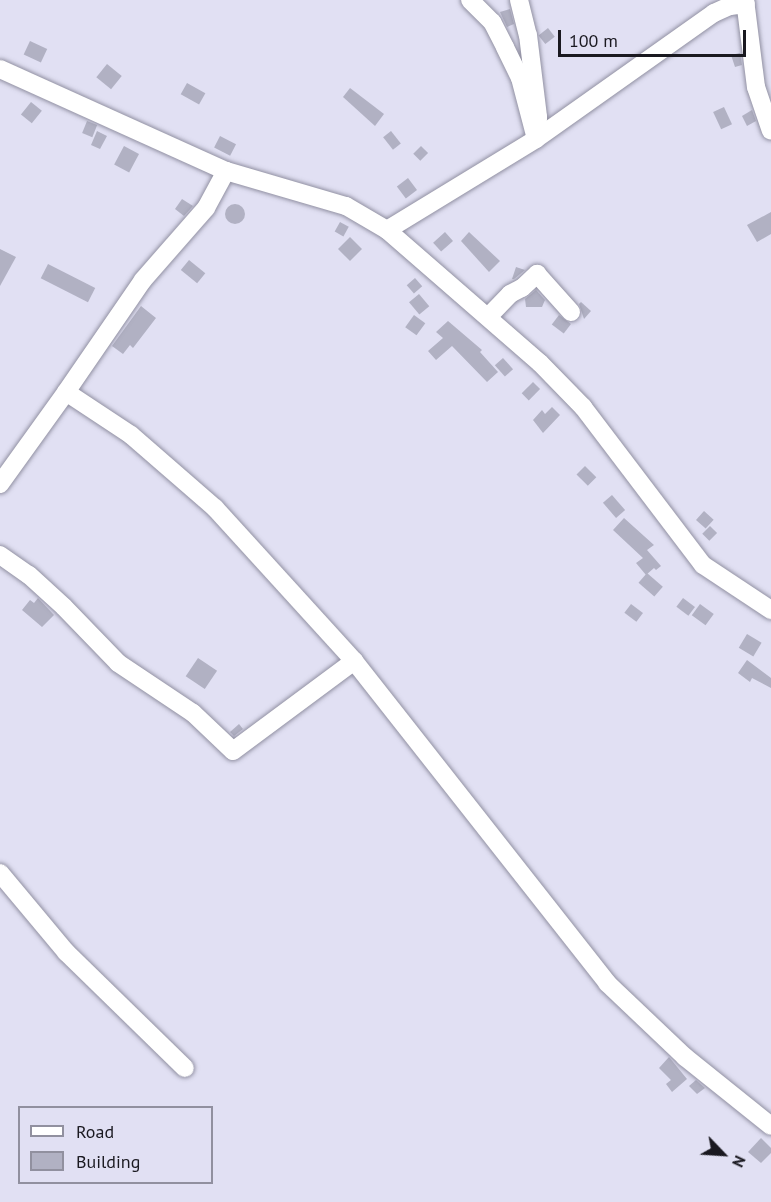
<!DOCTYPE html>
<style>
body{margin:0}
#map{position:relative;width:771px;height:1202px;overflow:hidden;background:#e1e0f3;font-family:"PT Sans",sans-serif}
div>[style]{position:absolute}
[style*='--x']{left:calc(var(--x)*1px);top:calc(var(--y)*1px);width:calc(var(--w)*1px);rotate:calc(var(--a)*1deg)}
.building>*{inset:0;background:#b1b1c3;transform-origin:0 0}
.round{border-radius:50%}
.roads{filter:drop-shadow(0 0 2px #9190a2) drop-shadow(0 0 2px #9190a2)}
.minor>*{height:18px;margin:-9px;padding:0 9px;transform-origin:9px;border-radius:9px;background:#fff}
span{translate:-50% -50%;white-space:nowrap;text-align:center;line-height:1.15;-webkit-text-stroke:5px #e1e0f3;paint-order:stroke}
.legend{position:absolute;left:18px;top:1106px;width:195px;height:78px;box-sizing:border-box;background:#e1e0f3;border:2px solid #91909f;margin:0;padding:8px 10px;list-style:none;font-size:18px;color:#1a1920}
.legend li{display:flex;align-items:center;gap:12px;height:30px}
.legend b{width:30px;border:2px solid #91909f}
.north{position:absolute;left:693px;top:1124px;width:60px;height:60px;-webkit-text-stroke:4px #e1e0f3;paint-order:stroke;rotate:115deg;font-size:16px;font-weight:700;line-height:24px;text-align:center;color:#1a1920}
.north::after{content:'';display:block;margin:auto;width:21px;height:27px;background:#1a1920;clip-path:polygon(50% 0,100% 100%,50% 72%,0 100%)}
.scale{position:absolute;left:558px;top:30px;width:188px;height:27px;box-sizing:border-box;border:3px solid #1a1920;border-top:0;padding-left:8px;font-size:18px;line-height:21px;white-space:nowrap;color:#1a1920;-webkit-text-stroke:4px #e1e0f3;paint-order:stroke}
</style>
<div id="map">
<div class="building">
<i style="clip-path:polygon(510px 9px,514px 24px,507px 27px,500px 12px)"></i>
<i style="left:548px;top:28px;width:11px;height:12px;rotate:52deg"></i>
<i style="left:30px;top:41px;width:19px;height:15px;rotate:25deg"></i>
<i style="clip-path:polygon(740px 53px,742px 65px,735px 67px,731px 55px)"></i>
<i style="left:107px;top:64px;width:19px;height:17px;rotate:39deg"></i>
<i style="left:187px;top:83px;width:21px;height:13px;rotate:29deg"></i>
<i style="clip-path:polygon(350px 88px,384px 114px,375px 126px,343px 97px)"></i>
<i style="left:31px;top:102px;width:14px;height:16px;rotate:39deg"></i>
<i style="left:724px;top:107px;width:19px;height:12px;rotate:65deg"></i>
<i style="clip-path:polygon(752px 110px,756px 121px,747px 126px,742px 116px)"></i>
<i style="left:87px;top:121px;width:11px;height:13px;rotate:22deg"></i>
<i style="clip-path:polygon(97px 131px,107px 136px,100px 149px,91px 145px)"></i>
<i style="left:391px;top:131px;width:16px;height:10px;rotate:52deg"></i>
<i style="left:220px;top:136px;width:18px;height:13px;rotate:27deg"></i>
<i style="left:124px;top:146px;width:17px;height:21px;rotate:28deg"></i>
<i style="left:421px;top:146px;width:10px;height:11px;rotate:45deg"></i>
<i style="left:408px;top:178px;width:15px;height:14px;rotate:53deg"></i>
<i style="clip-path:polygon(182px 199px,193px 206px,184px 216px,175px 209px)"></i>
<i class="round" style="left:225px;top:204px;width:20px;height:20px"></i>
<i style="clip-path:polygon(771px 212px,771px 234px,757px 242px,747px 225px)"></i>
<i style="left:340px;top:222px;width:10px;height:11px;rotate:29deg"></i>
<i style="left:445px;top:232px;width:12px;height:16px;rotate:48deg"></i>
<i style="clip-path:polygon(469px 232px,500px 261px,489px 272px,461px 241px)"></i>
<i style="left:350px;top:237px;width:17px;height:17px;rotate:45deg"></i>
<i style="clip-path:polygon(0 249px,16px 257px,0 286px)"></i>
<i style="left:189px;top:260px;width:21px;height:13px;rotate:39deg"></i>
<i style="left:48px;top:264px;width:53px;height:16px;rotate:27deg"></i>
<i style="clip-path:polygon(516px 267px,525px 270px,514px 279px,512px 279px)"></i>
<i style="left:415px;top:278px;width:11px;height:11px;rotate:49deg"></i>
<i style="clip-path:polygon(536px 290px,545px 300px,542px 307px,526px 307px,525px 299px)"></i>
<i style="left:419px;top:294px;width:16px;height:13px;rotate:50deg"></i>
<i style="clip-path:polygon(581px 302px,591px 311px,584px 319px,579px 304px)"></i>
<i style="clip-path:polygon(141px 306px,156px 318px,133px 348px,130px 345px,123px 354px,112px 346px)"></i>
<i style="left:414px;top:315px;width:14px;height:15px;rotate:36deg"></i>
<i style="left:559px;top:315px;width:15px;height:12px;rotate:37deg"></i>
<i style="clip-path:polygon(448px 321px,482px 350px,480px 352px,498px 372px,487px 382px,452px 346px,436px 360px,428px 351px,443px 338px,436px 332px)"></i>
<i style="left:503px;top:358px;width:15px;height:11px;rotate:48deg"></i>
<i style="left:533px;top:382px;width:10px;height:16px;rotate:45deg"></i>
<i style="clip-path:polygon(552px 407px,560px 415px,543px 433px,533px 420px,542px 410px,545px 414px)"></i>
<i style="left:585px;top:466px;width:16px;height:12px;rotate:45deg"></i>
<i style="left:612px;top:495px;width:20px;height:12px;rotate:49deg"></i>
<i style="left:704px;top:511px;width:13px;height:12px;rotate:42deg"></i>
<i style="clip-path:polygon(624px 518px,654px 545px,647px 550px,661px 566px,656px 570px,654px 568px,646px 575px,636px 563px,643px 558px,613px 530px)"></i>
<i style="left:710px;top:526px;width:10px;height:11px;rotate:45deg"></i>
<i style="left:647px;top:573px;width:21px;height:13px;rotate:41deg"></i>
<i style="clip-path:polygon(38px 598px,54px 615px,42px 627px,22px 610px,30px 600px,34px 603px)"></i>
<i style="left:683px;top:598px;width:15px;height:11px;rotate:37deg"></i>
<i style="left:631px;top:604px;width:15px;height:11px;rotate:37deg"></i>
<i style="left:700px;top:604px;width:17px;height:14px;rotate:36deg"></i>
<i style="left:747px;top:634px;width:17px;height:16px;rotate:31deg"></i>
<i style="left:198px;top:658px;width:23px;height:22px;rotate:34deg"></i>
<i style="clip-path:polygon(747px 660px,771px 678px,771px 688px,752px 678px,750px 682px,738px 673px)"></i>
<i style="clip-path:polygon(239px 724px,243px 729px,234px 736px,230px 732px)"></i>
<i style="clip-path:polygon(669px 1057px,687px 1079px,672px 1092px,666px 1084px,671px 1080px,659px 1068px)"></i>
<i style="clip-path:polygon(696px 1080px,705px 1088px,697px 1094px,689px 1086px)"></i>
<i style="clip-path:polygon(761px 1138px,771px 1148px,771px 1153px,761px 1163px,748px 1152px)"></i>
</div>
<div class="roads">
<div class="minor">
<i style="--x:519;--y:0;--w:36;--a:76"></i>
<i style="--x:528;--y:35;--w:83;--a:83"></i>
<i style="--x:538;--y:117;--w:22;--a:95"></i>
<i style="--x:536;--y:139;--w:218;--a:-35.3"></i>
<i style="--x:714;--y:13;--w:17;--a:-24"></i>
<i style="--x:730;--y:6;--w:16;--a:-7"></i>
<i style="--x:745;--y:0;--w:88;--a:82.8"></i>
<i style="--x:756;--y:87;--w:46;--a:71.2"></i>
<i style="--x:0;--y:69;--w:248;--a:24.3"></i>
<i style="--x:226;--y:171;--w:125;--a:16.3"></i>
<i style="--x:346;--y:206;--w:48;--a:30.3"></i>
<i style="--x:387;--y:230;--w:203;--a:41"></i>
<i style="--x:540;--y:363;--w:62;--a:45.7"></i>
<i style="--x:583;--y:407;--w:198;--a:52.8"></i>
<i style="--x:703;--y:565;--w:82;--a:33.5"></i>
<i style="--x:226;--y:171;--w:42;--a:118.4"></i>
<i style="--x:206;--y:208;--w:96;--a:131.2"></i>
<i style="--x:143;--y:280;--w:136;--a:124.5"></i>
<i style="--x:66;--y:392;--w:78;--a:33.5"></i>
<i style="--x:131;--y:435;--w:111;--a:41"></i>
<i style="--x:215;--y:508;--w:207;--a:47.7"></i>
<i style="--x:354;--y:661;--w:410;--a:51.8"></i>
<i style="--x:607;--y:983;--w:108;--a:43.5"></i>
<i style="--x:685;--y:1057;--w:110;--a:38.7"></i>
<i style="--x:387;--y:230;--w:175;--a:-31.4"></i>
<i style="--x:536;--y:139;--w:63;--a:-104.7"></i>
<i style="--x:520;--y:78;--w:34;--a:-116"></i>
<i style="--x:505;--y:47;--w:28;--a:-117"></i>
<i style="--x:492;--y:22;--w:31;--a:-135"></i>
<i style="--x:488;--y:317;--w:32;--a:-46"></i>
<i style="--x:510;--y:294;--w:13;--a:-27"></i>
<i style="--x:522;--y:288;--w:21;--a:-43"></i>
<i style="--x:537;--y:274;--w:51;--a:48.2"></i>
<i style="--x:0;--y:484;--w:113;--a:-54.3"></i>
<i style="--x:0;--y:555;--w:35;--a:35"></i>
<i style="--x:29;--y:575;--w:47;--a:42.4"></i>
<i style="--x:64;--y:607;--w:78;--a:46"></i>
<i style="--x:118;--y:663;--w:90;--a:33.7"></i>
<i style="--x:193;--y:713;--w:55;--a:43.5"></i>
<i style="--x:233;--y:751;--w:151;--a:-36.6"></i>
<i style="--x:0;--y:873;--w:103;--a:50.1"></i>
<i style="--x:66;--y:952;--w:166;--a:44.3"></i>
</div>
</div>
<ul class="legend">
<li><b style="height:8px;background:#fff"></b>Road</li>
<li><b style="height:16px;background:#b1b1c3"></b>Building</li>
</ul>
<div class="north">N</div>
<div class="scale">100 m</div>
</div>
